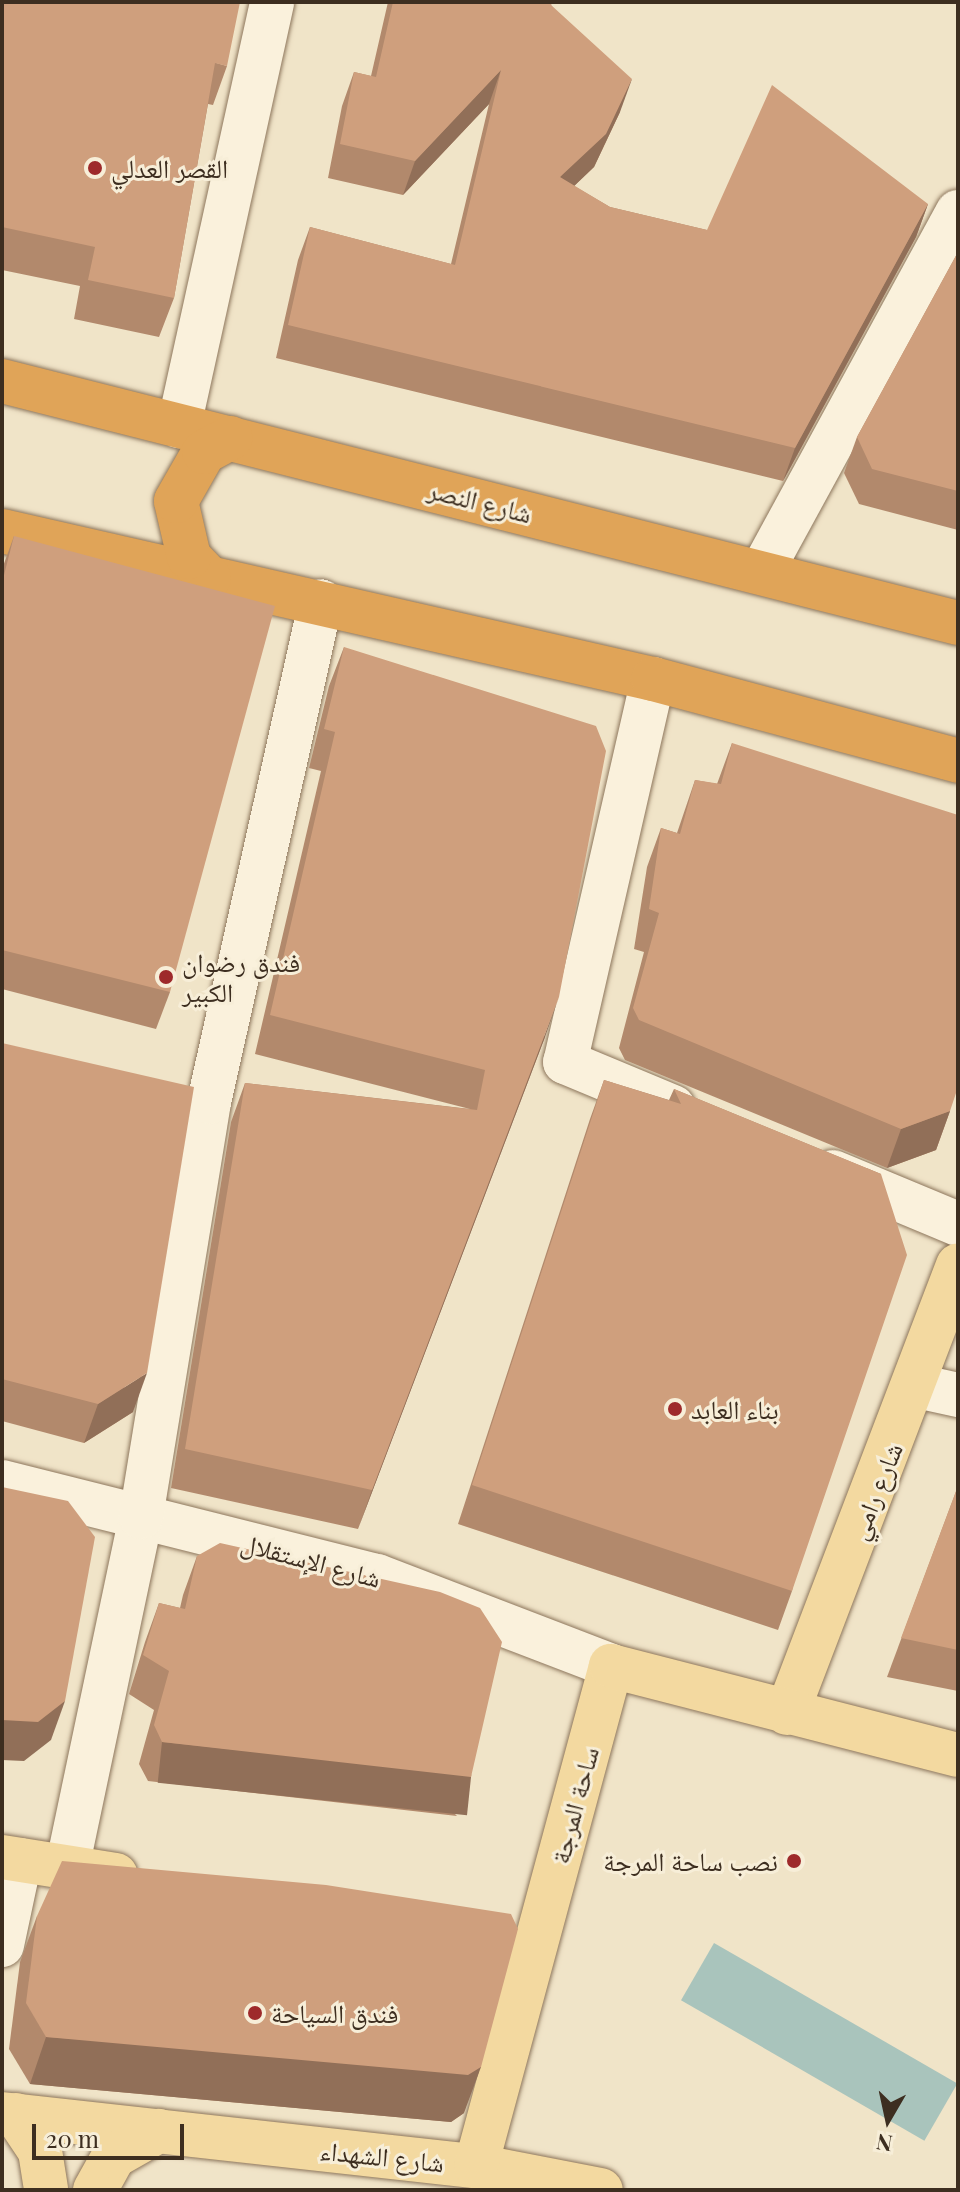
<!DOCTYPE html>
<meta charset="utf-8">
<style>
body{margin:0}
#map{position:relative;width:960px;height:2192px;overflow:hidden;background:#f0e4c8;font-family:"Playfair Display","Noto Naskh Arabic",serif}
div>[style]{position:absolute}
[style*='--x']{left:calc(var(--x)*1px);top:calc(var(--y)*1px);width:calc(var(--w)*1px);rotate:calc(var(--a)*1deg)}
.water>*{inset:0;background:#a9c4bc;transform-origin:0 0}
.roads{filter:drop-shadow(0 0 2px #8d765c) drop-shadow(0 0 2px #8d765c)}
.minor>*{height:44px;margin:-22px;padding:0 22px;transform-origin:22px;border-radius:22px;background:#faf1dc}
.major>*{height:44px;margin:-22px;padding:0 22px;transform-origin:22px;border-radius:22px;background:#f3d9a0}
.highway>*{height:44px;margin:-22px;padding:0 22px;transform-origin:22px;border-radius:22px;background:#e0a458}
.wall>*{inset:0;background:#b2896c}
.shaded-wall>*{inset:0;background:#916f58;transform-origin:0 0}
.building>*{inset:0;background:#cf9f7d}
.dots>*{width:22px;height:22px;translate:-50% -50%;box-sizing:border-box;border:4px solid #f7eed8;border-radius:50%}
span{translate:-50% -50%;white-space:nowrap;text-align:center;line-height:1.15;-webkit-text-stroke:6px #f7eed8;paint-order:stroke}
.poi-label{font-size:26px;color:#3d2e20}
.left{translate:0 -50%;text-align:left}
.right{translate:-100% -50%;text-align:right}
.street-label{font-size:26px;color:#3d2e20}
.frame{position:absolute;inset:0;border:4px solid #3d2e20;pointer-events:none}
.north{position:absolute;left:848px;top:2080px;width:80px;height:80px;-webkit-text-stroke:6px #f7eed8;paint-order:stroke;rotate:189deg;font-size:22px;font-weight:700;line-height:32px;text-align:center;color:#3d2e20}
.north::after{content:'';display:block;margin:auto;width:28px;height:36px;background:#3d2e20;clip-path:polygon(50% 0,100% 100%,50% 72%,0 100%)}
.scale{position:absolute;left:32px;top:2124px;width:152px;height:36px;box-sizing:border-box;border:4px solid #3d2e20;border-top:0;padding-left:10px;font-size:24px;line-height:28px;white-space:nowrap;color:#3d2e20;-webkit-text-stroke:6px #f7eed8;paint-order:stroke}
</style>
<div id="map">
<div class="water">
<i style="left:714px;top:1943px;width:281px;height:66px;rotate:30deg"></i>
</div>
<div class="roads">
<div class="minor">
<i style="--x:179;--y:426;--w:434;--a:-77.6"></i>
<i style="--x:762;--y:571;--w:409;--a:-61.4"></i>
<i style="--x:653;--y:679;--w:393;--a:102.9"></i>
<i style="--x:565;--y:1062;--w:117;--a:22.6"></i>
<i style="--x:833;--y:1172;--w:135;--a:22.6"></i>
<i style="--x:917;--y:1386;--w:42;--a:12.4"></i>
<i style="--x:2;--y:1482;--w:387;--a:14.1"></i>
<i style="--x:377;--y:1576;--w:251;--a:21"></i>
<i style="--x:67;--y:1868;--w:359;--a:-78.1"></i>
<i style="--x:141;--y:1517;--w:421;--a:-80.7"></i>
<i style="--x:209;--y:1102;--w:513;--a:-77.4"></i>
<i style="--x:2;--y:1945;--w:87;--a:-78"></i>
</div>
<div class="major">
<i style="--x:787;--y:1713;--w:479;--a:-69.1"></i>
<i style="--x:2;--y:1857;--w:115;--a:9"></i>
<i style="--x:2;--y:2114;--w:477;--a:6.3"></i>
<i style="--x:476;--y:2166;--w:127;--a:10.9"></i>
<i style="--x:16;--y:2115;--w:43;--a:56.3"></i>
<i style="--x:40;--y:2151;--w:39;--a:81"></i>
<i style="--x:476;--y:2166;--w:518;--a:-74.89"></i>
<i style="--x:611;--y:1666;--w:358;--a:14.4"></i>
<i style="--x:95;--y:2190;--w:39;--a:-61"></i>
<i style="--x:114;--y:2156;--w:51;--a:-29.6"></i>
</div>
<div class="highway">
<i style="--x:2;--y:381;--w:986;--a:14.21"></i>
<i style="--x:2;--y:531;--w:668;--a:12.81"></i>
<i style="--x:653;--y:679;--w:316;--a:15"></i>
<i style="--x:209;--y:578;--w:29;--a:-134"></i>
<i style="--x:189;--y:557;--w:57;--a:-103.1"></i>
<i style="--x:176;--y:501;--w:56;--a:-60.3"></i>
<i style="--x:204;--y:452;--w:30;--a:-28"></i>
</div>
</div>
<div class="wall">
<i style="clip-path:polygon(2px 2px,227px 66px,213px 105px,208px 104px,174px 298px,159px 337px,74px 319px,80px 286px,2px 270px)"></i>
<i style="clip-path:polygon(388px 2px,552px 2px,551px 5px,620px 112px,594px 167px,574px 186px,610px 207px,707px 230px,928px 204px,916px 237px,783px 481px,276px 358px,298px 260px,310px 227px,451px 264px,489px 104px,403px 195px,328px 178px,342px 106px,354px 72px,371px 76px)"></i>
<i style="clip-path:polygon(958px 252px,958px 530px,859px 504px,844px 473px,857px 437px)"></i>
<i style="clip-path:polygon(14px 536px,170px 992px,156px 1029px,2px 989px,2px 569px)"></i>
<i style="clip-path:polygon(344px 647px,545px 1037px,358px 1529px,171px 1488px,231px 1122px,245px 1083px,470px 1109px,255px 1054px,321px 771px,309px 768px,329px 686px)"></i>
<i style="clip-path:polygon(732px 743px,950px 1111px,936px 1150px,887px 1168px,625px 1060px,619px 1048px,644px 952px,634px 949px,647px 867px,661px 828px,677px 833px,695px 780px,717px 784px)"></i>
<i style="clip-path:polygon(2px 1043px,133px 1412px,84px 1443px,2px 1421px)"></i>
<i style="clip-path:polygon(604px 1080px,669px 1100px,674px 1089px,881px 1174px,792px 1591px,778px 1630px,458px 1524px,590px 1119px)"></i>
<i style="clip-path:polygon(958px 1486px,958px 1691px,887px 1677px)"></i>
<i style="clip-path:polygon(197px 1556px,457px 1816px,148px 1781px,139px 1764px,154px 1710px,129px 1694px,145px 1642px,159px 1603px,180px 1608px,183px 1595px)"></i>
<i style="clip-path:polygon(37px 1916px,464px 2113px,451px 2122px,30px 2084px,9px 2049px,20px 1962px)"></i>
</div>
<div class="shaded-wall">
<i style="clip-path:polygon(501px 70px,489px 104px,403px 195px,415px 161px)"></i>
<i style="clip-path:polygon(632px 79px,620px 112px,594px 167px,548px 211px,560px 177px)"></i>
<i style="clip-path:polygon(928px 204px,916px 237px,783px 481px,795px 448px)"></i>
<i style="clip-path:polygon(559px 997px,545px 1037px,358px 1529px,372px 1490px)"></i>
<i style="clip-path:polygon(950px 1111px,936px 1150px,887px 1168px,901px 1129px)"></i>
<i style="clip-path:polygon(147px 1373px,133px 1412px,84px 1443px,98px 1404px)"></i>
<i style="clip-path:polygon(65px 1701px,51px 1740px,24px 1761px,2px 1760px,2px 1720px)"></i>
<i style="left:162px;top:1742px;width:311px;height:41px;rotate:6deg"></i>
<i style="clip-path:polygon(46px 2037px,481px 2067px,464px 2113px,451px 2122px,30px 2084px)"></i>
</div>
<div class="building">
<i style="clip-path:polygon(2px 2px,240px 2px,227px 66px,215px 63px,174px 298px,88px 280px,95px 247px,2px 227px)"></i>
<i style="clip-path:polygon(393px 2px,552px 2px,551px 5px,632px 79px,606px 134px,560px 177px,610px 207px,707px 230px,772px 85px,928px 204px,795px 448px,288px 325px,310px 227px,455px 265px,501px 70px,415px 161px,340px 144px,354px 72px,376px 77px)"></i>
<i style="clip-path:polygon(958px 252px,958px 491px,872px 469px,857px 437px)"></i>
<i style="clip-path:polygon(14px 536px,275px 606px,170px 992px,2px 950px,2px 583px)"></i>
<i style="clip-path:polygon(344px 647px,596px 726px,606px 751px,559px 997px,372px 1490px,185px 1449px,245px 1083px,477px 1110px,485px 1070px,270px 1015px,335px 732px,324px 729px)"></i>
<i style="clip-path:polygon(732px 743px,958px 815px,958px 1087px,950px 1111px,901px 1129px,639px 1020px,633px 1008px,659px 913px,649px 909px,661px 828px,680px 834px,695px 780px,721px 784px)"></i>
<i style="clip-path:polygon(2px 1043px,194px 1087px,147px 1373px,98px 1404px,2px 1379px)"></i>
<i style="clip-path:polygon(604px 1080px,681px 1104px,674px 1089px,881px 1174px,907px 1255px,792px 1591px,472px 1485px)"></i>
<i style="clip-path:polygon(958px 1486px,958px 1650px,901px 1638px)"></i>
<i style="clip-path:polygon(2px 1487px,68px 1501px,95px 1537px,65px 1701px,38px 1722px,2px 1720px)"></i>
<i style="clip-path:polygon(220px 1543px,440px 1592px,480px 1608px,502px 1642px,471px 1777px,162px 1742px,154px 1725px,169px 1671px,143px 1655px,159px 1603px,185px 1609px,197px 1556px)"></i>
<i style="clip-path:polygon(62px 1861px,326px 1885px,511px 1914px,518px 1929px,481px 2067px,468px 2075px,46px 2037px,26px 2003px,37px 1916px)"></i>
</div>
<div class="dots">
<i style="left:95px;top:168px;background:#9e2a2b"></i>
<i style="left:166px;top:977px;background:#9e2a2b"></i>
<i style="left:675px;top:1409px;background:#9e2a2b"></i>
<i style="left:794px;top:1861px;background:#9e2a2b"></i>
<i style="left:255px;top:2013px;background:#9e2a2b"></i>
</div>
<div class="poi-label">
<span class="left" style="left:111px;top:168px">القصر العدلي</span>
<span class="left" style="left:182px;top:977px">فندق رضوان<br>الكبير</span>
<span class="left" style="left:691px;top:1409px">بناء العابد</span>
<span class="right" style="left:778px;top:1861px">نصب ساحة المرجة</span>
<span class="left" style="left:271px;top:2013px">فندق السياحة</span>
</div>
<div class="street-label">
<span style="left:480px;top:501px;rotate:14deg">شارع النصر</span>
<span style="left:875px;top:1491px;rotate:-68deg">شارع رامي</span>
<span style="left:311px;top:1560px;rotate:15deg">شارع الإستقلال</span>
<span style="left:574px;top:1805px;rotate:-75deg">ساحة المرجة</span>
<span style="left:382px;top:2156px;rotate:6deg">شارع الشهداء</span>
</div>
<div class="frame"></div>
<div class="north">N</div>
<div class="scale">20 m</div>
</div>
